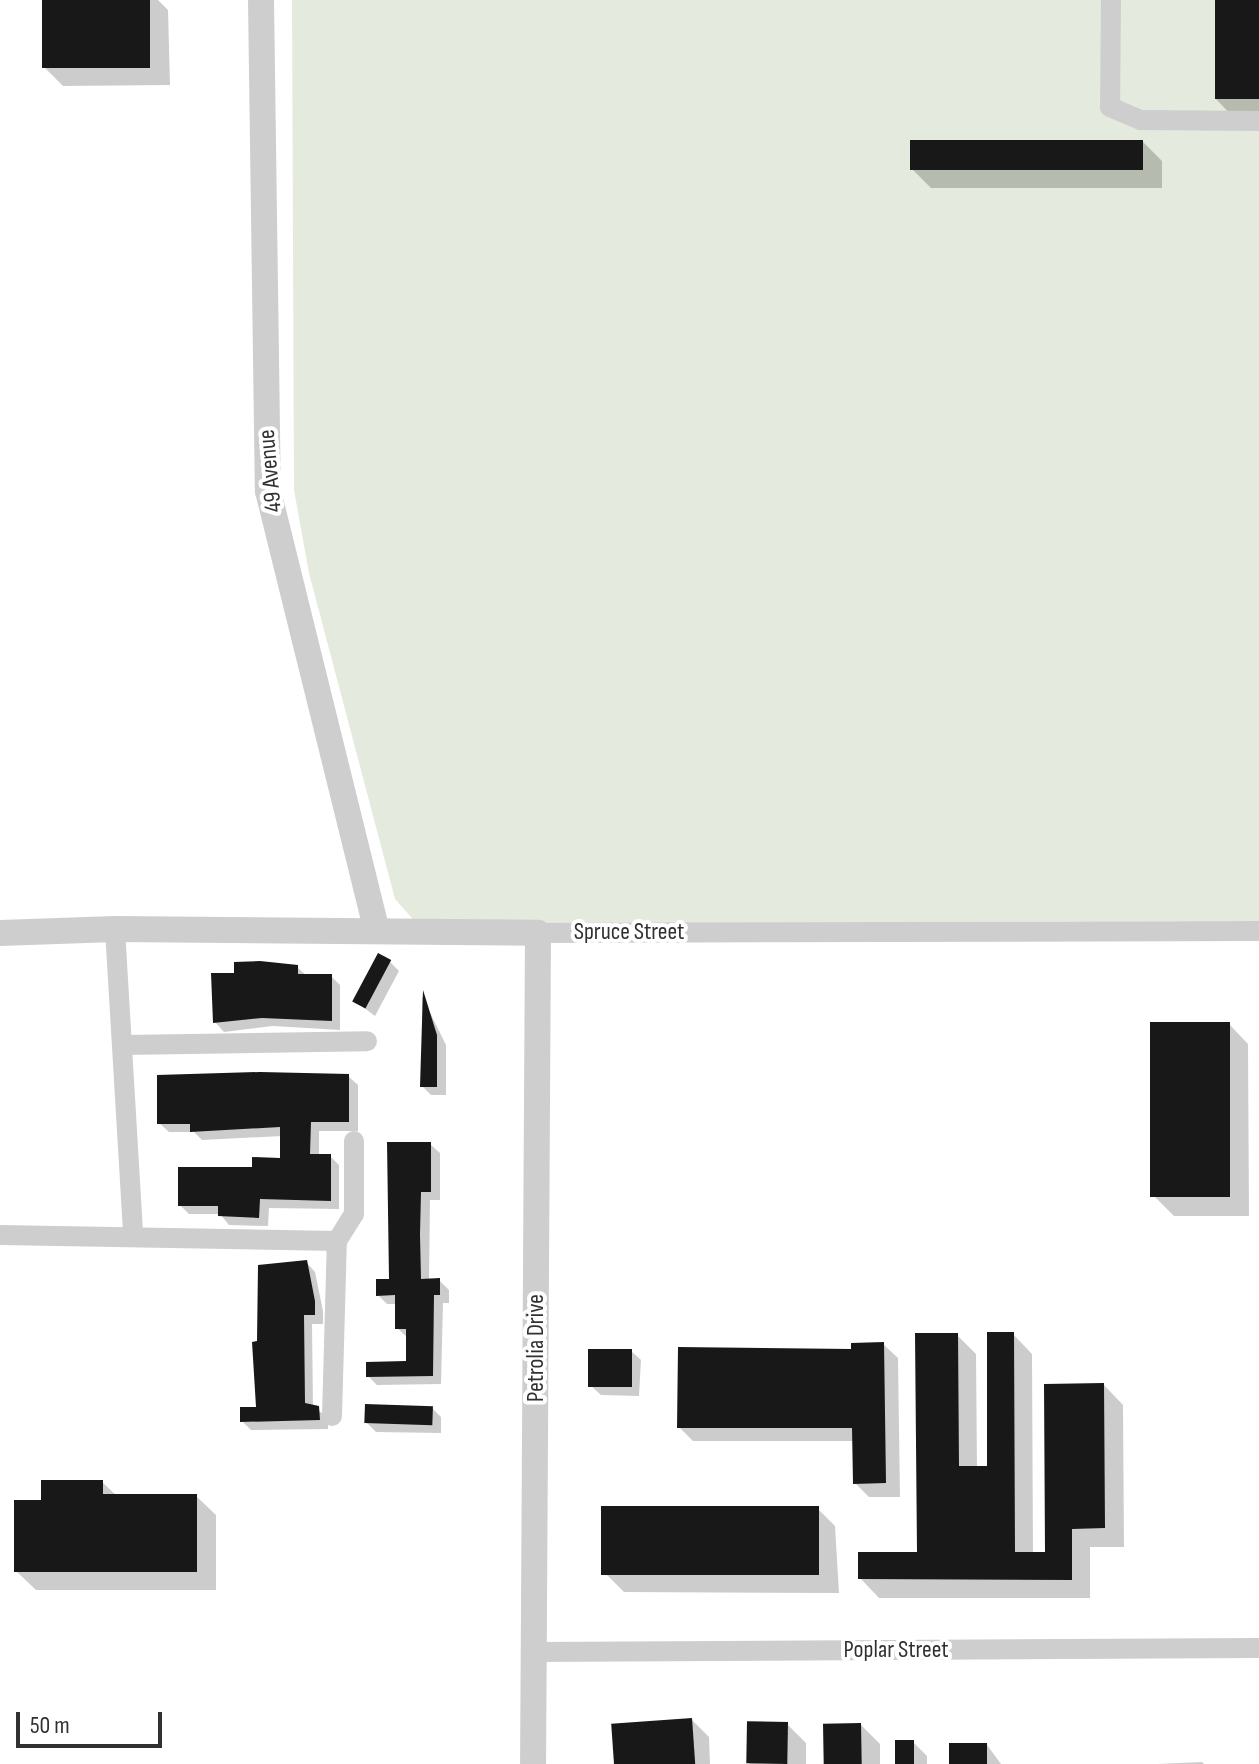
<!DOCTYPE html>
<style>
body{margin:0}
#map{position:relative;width:1259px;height:1764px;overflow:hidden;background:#fff;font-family:"Sofia Sans Condensed",sans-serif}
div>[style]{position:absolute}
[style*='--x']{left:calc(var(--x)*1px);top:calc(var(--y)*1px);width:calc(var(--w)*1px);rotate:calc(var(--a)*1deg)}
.green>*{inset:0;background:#e4eadd}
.shadow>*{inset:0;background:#0003}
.building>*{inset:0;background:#181818;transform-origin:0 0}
.minor>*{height:20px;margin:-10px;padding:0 10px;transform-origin:10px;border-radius:10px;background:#cecece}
.tertiary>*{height:26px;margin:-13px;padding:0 13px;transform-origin:13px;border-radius:13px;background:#cecece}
span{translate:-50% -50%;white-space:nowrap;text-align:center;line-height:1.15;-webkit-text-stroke:8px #fff;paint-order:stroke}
.street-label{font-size:24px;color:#313131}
.scale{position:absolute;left:16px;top:1712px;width:146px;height:36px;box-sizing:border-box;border:4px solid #313131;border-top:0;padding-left:10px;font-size:24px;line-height:28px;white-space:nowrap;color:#313131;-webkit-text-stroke:6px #fff;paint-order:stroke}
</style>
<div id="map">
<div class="green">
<i style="clip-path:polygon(292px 0,1259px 0,1259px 921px,417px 924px,395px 899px,309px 573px,294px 490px)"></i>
</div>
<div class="shadow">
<i style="clip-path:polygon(44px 0,158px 0,168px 10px,170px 85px,63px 86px,44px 67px)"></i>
<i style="clip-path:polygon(1217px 0,1259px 0,1259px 117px,1234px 118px,1215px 98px)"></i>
<i style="clip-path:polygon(1143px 142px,1162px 161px,1162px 188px,931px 188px,912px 169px)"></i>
<i style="clip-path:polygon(390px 962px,399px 971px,375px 1016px,355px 1001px)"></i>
<i style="clip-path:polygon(297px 967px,307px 976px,331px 976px,340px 985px,340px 1030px,273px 1026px,224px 1032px,215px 1022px,236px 974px)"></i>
<i style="clip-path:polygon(422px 996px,446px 1045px,446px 1095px,431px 1095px,422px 1086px)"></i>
<i style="clip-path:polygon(1229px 1024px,1248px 1044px,1249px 1216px,1174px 1216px,1154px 1196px)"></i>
<i style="clip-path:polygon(348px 1076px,358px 1085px,358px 1131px,319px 1131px,319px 1156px,330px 1156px,339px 1165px,339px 1209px,269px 1208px,268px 1226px,229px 1225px,220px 1214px,189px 1214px,180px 1205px,282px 1160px,282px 1136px,202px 1140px,194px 1132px,169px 1132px,159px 1123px)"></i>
<i style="clip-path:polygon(430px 1144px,440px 1153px,440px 1200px,430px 1200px,429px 1280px,439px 1280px,449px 1290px,449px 1303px,443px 1303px,441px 1384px,377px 1385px,368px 1376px,408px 1363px,407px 1337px,397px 1328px,397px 1304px,387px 1304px,378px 1295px,391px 1281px)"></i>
<i style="clip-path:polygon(306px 1262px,315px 1272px,323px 1311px,323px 1324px,312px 1324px,313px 1407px,328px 1417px,328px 1429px,251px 1430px,242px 1421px,258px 1409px,259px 1343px)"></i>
<i style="clip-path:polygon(1013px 1334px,1032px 1354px,1033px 1554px,1047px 1554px,1104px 1385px,1123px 1405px,1124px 1547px,1090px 1547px,1090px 1598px,879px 1598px,860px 1578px,919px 1554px,957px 1335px,976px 1354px,977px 1468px,989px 1468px)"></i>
<i style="clip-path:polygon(883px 1344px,898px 1358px,900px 1497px,869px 1497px,855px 1483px,854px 1441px,693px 1441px,679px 1427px)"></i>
<i style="clip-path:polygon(631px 1351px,641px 1360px,639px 1396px,601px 1395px,591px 1386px)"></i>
<i style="clip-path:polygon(432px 1408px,441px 1417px,441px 1433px,376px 1432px,367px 1423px)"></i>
<i style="clip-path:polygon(102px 1482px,117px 1496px,196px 1496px,216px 1515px,216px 1590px,36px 1590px,16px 1571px,43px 1502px)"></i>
<i style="clip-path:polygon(818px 1509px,835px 1526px,839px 1593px,624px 1592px,607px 1575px)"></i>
<i style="clip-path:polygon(692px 1720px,709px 1737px,710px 1764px,613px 1764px)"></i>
<i style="clip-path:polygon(787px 1724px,806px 1743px,806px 1764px,749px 1764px)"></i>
<i style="clip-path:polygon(861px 1725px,880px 1744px,880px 1764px,826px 1764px)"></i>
<i style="clip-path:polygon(913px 1742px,927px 1756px,927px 1764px,897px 1764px)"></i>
<i style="clip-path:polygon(987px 1745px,1001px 1764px,952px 1764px)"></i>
<i style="clip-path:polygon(1202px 1762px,1204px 1764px,1158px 1764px)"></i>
</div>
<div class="building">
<i style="left:42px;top:0;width:108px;height:68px"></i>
<i style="left:1215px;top:0;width:44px;height:99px"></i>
<i style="left:910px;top:140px;width:233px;height:30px"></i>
<i style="left:378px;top:953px;width:15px;height:55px;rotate:28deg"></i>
<i style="clip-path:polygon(260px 961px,298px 965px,298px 974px,332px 974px,332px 1021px,262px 1018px,213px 1023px,211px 973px,234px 973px,234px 962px)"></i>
<i style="clip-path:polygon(423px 990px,437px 1035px,437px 1087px,420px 1087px)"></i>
<i style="left:1230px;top:1022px;width:175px;height:80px;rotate:90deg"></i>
<i style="clip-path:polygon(260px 1072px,349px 1074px,349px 1122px,311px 1122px,310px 1154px,331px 1154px,331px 1201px,260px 1199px,259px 1218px,218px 1216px,218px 1206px,178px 1206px,178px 1167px,252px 1167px,252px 1157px,280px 1158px,280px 1127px,190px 1132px,190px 1124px,157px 1124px,157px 1075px)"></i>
<i style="clip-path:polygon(387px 1142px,431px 1142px,431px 1192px,421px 1192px,420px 1234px,421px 1279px,440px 1278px,440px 1295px,434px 1295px,433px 1376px,366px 1377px,366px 1362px,406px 1361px,406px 1329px,395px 1329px,395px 1295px,376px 1296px,376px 1279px,389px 1279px)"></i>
<i style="clip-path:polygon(307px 1260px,315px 1301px,315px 1315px,304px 1315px,305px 1403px,319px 1406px,320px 1420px,240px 1422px,240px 1407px,256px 1407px,252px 1342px,257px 1341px,258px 1265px)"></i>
<i style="clip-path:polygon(987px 1332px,1014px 1332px,1015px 1552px,1045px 1552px,1044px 1384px,1104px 1383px,1105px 1528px,1072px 1529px,1072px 1580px,858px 1579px,858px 1552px,917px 1552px,915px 1333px,958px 1333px,959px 1466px,987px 1466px)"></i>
<i style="clip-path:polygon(884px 1342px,886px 1483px,853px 1484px,852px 1428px,677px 1428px,678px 1347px,851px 1349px,851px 1343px)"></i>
<i style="left:588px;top:1349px;width:44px;height:38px"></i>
<i style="left:365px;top:1404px;width:68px;height:19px;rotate:2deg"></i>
<i style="clip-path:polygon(41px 1480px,103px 1480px,103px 1494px,197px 1494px,197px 1572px,14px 1572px,14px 1500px,41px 1500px)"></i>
<i style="left:601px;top:1506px;width:218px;height:69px"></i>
<i style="left:692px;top:1718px;width:46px;height:81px;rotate:86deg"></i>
<i style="left:788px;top:1722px;width:42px;height:41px;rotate:91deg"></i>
<i style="left:861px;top:1723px;width:41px;height:38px;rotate:89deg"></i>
<i style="left:895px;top:1740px;width:19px;height:24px"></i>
<i style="left:987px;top:1743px;width:21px;height:38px;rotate:90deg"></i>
</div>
<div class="minor">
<i style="--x:1111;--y:0;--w:107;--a:90.5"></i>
<i style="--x:1110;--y:107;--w:33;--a:23"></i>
<i style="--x:1140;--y:120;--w:119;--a:0.5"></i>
<i style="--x:115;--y:929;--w:306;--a:86.6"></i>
<i style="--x:538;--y:933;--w:721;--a:-0.16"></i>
<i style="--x:123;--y:1045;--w:244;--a:-0.9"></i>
<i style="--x:0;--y:1235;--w:337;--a:1"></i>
<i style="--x:332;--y:1416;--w:175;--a:-88.4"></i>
<i style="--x:337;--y:1241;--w:32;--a:-58"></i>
<i style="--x:354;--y:1214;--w:73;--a:-90"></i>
<i style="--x:534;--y:1652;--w:725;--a:-0.32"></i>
</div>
<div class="tertiary">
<i style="--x:261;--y:0;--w:491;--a:89.2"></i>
<i style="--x:268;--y:491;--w:452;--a:76.1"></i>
<i style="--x:0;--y:933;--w:115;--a:-2"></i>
<i style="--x:115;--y:929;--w:423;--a:0.5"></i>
<i style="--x:538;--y:933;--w:831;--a:90.34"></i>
</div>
<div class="street-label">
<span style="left:270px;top:471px;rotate:-95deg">49 Avenue</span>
<span style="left:629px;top:932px">Spruce Street</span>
<span style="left:536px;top:1348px;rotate:-90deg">Petrolia Drive</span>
<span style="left:896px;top:1650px">Poplar Street</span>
</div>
<div class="scale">50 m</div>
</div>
